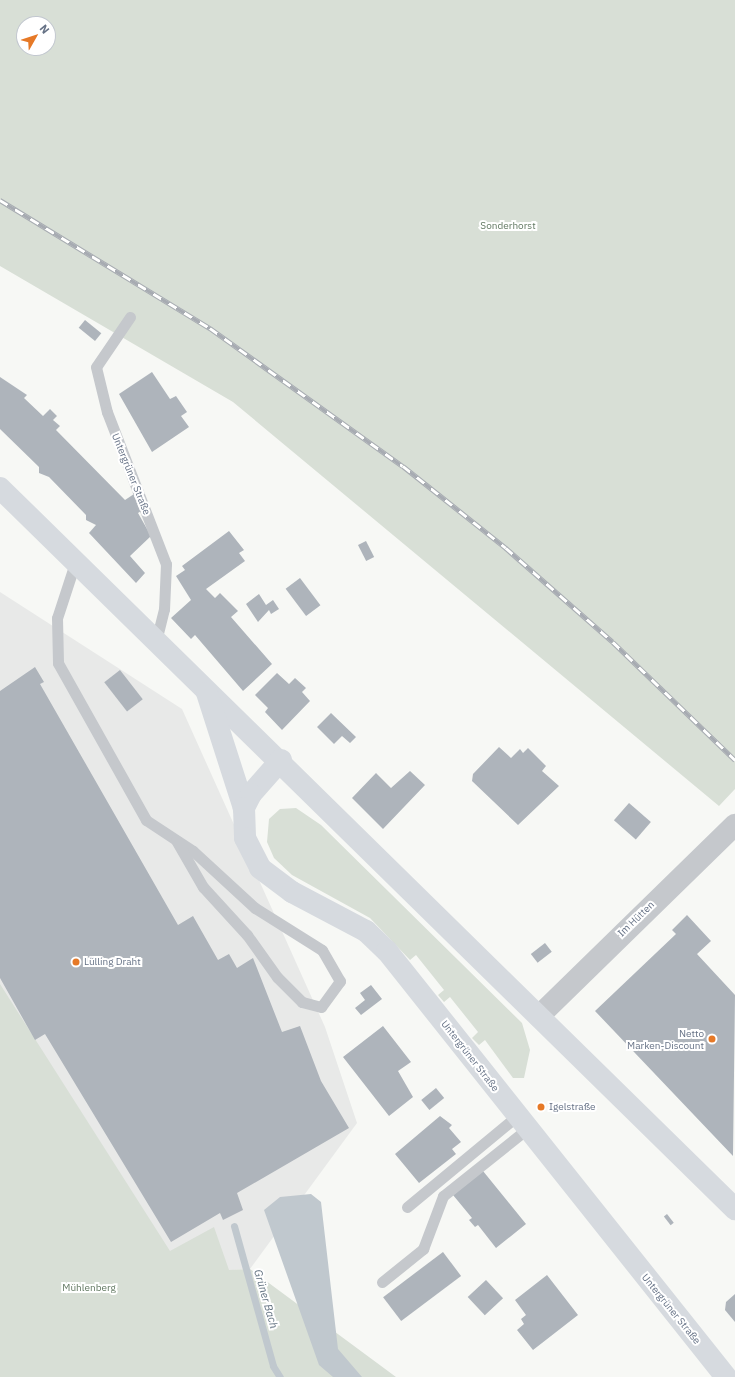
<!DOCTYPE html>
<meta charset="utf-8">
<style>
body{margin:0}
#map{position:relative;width:735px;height:1377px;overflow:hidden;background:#f7f8f5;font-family:"IBM Plex Sans",sans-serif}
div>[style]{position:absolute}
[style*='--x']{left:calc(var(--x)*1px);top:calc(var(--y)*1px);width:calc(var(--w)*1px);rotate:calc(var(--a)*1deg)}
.built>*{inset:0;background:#e8e9e8}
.green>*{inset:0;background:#d8dfd6}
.water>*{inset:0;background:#c0c8ce}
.stream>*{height:7px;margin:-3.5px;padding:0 3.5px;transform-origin:3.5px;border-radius:3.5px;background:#c0c8ce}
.building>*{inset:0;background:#aeb4bb;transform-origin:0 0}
.service>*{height:11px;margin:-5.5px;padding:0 5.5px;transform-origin:5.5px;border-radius:5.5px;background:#c5c8cc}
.tertiary>*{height:22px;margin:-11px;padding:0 11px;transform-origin:11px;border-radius:11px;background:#c5c8cc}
.secondary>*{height:22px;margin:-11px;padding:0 11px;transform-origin:11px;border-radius:11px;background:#d6dadf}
.rail>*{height:4.5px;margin-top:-2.25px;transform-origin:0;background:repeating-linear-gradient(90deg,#fff 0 9px,#a7abb2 0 18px);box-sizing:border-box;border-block:1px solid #a7abb2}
.dots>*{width:11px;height:11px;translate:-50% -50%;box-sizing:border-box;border:2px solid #fff;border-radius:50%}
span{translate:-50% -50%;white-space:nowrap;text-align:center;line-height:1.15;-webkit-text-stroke:4px #fff;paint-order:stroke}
.park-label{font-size:10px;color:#617861}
.street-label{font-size:10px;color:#667286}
.poi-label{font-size:10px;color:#667286}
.left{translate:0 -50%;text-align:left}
.right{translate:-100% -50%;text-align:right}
.water-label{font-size:11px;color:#637382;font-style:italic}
.north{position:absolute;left:16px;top:16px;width:40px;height:40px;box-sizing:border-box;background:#fff;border:1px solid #c2c7cf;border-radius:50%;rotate:51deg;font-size:11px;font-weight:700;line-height:16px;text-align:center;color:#667286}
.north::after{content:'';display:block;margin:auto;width:14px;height:18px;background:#e67927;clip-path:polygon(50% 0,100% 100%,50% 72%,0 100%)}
</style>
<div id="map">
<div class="built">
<i style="clip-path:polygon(0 592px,182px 709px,325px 1027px,357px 1123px,250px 1269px,164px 1274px,0 1056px)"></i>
</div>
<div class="green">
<i style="clip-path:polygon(evenodd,0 0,735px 0,735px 789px,719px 806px,233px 402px,0 266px,0 0,24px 24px,48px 24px,48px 48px,24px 48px,24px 24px)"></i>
<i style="clip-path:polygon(296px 808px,321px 825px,522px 1023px,530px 1050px,524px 1078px,513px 1078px,485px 1040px,479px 1045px,472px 1038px,478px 1032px,450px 997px,444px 1002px,438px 995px,444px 990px,416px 955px,410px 960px,370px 918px,292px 875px,274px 858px,267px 842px,269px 819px,280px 809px)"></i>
<i style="clip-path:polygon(0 984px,170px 1251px,214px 1227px,229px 1270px,250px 1269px,396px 1377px,0 1377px)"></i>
</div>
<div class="water">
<i style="clip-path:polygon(311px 1194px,321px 1202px,338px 1349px,362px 1377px,333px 1377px,319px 1365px,264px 1210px,280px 1197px)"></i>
</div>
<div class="stream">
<i style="--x:234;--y:1226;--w:145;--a:74.4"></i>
<i style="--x:273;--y:1366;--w:13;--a:58"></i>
</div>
<div class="building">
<i style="left:85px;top:320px;width:21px;height:10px;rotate:39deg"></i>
<i style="clip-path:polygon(152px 372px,170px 399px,176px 396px,187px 412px,181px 416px,189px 427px,152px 452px,119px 394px)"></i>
<i style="clip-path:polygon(0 377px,27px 395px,24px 398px,43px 416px,50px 409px,57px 416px,53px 420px,60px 426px,56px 430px,125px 500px,134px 494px,141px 511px,138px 513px,151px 536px,130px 556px,145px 573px,136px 583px,89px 533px,96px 525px,86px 520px,86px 515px,49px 477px,39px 473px,39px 467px,0 429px)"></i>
<i style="clip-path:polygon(229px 531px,244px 550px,239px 553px,245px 561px,206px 589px,215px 598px,220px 593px,238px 611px,231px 617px,272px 664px,243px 691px,195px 635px,191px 639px,171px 618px,191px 600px,176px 576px,185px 570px,182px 566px)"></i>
<i style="left:366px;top:541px;width:18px;height:9px;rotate:63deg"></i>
<i style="left:300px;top:578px;width:34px;height:18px;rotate:53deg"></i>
<i style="clip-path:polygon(259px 594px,266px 605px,273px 600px,279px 609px,271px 614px,269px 610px,258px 622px,246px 604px)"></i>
<i style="clip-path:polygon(35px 667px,44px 682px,40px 684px,178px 925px,193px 916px,218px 960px,229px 954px,237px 968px,253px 958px,282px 1032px,300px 1026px,321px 1081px,349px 1128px,237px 1193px,243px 1210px,223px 1220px,220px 1213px,171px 1242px,45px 1034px,35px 1040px,0 978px,0 691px)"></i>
<i style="left:120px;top:670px;width:37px;height:20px;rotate:52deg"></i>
<i style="clip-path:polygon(277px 673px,289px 684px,295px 678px,306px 688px,302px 692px,310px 701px,282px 730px,265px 712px,268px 708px,255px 695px)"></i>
<i style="clip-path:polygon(331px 713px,356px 737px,350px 743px,342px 736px,334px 744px,317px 727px)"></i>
<i style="clip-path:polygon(499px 747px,511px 758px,520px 749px,523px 753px,528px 748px,546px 766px,542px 771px,559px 786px,518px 825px,472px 781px,473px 774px)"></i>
<i style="clip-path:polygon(410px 771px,425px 785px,383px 829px,352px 798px,376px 773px,391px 788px)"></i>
<i style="left:629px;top:803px;width:29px;height:23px;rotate:41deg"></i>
<i style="clip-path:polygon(687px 915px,711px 941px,697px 954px,735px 995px,733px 1156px,595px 1011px,676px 934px,672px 930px)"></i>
<i style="left:545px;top:943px;width:11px;height:18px;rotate:52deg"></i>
<i style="clip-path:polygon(371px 985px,382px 999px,361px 1015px,355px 1008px,365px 1000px,360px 993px)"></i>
<i style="clip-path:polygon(383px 1026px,411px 1062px,398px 1071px,413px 1097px,389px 1116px,343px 1057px)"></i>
<i style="left:436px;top:1088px;width:13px;height:19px;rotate:51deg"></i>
<i style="clip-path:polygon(440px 1116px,452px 1125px,449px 1128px,461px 1142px,452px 1149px,456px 1154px,419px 1183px,395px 1154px)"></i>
<i style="clip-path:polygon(483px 1171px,526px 1224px,496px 1248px,478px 1225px,475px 1227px,469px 1220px,472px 1218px,453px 1195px)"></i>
<i style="left:667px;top:1214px;width:11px;height:4px;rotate:52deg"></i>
<i style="left:443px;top:1252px;width:30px;height:75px;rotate:53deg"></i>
<i style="clip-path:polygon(547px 1275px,578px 1315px,533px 1350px,517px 1330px,524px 1324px,521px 1319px,526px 1315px,515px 1300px)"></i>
<i style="left:486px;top:1280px;width:25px;height:25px;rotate:47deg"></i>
<i style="clip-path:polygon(735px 1294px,735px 1322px,725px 1310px,726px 1302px)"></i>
</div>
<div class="service">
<i style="--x:130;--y:317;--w:60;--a:124.2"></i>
<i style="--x:96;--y:367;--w:46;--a:76.3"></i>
<i style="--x:107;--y:412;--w:163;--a:68.8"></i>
<i style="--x:166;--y:564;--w:45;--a:92.5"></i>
<i style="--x:164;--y:609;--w:32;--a:104"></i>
<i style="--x:76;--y:560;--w:61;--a:108.1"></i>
<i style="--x:57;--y:618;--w:45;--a:88.7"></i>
<i style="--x:58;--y:663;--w:180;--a:60.7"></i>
<i style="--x:146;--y:820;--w:56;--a:33.4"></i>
<i style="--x:193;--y:851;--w:84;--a:42.6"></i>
<i style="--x:255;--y:908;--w:79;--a:32.1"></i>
<i style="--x:322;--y:950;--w:36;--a:60"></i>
<i style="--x:340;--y:981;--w:32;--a:126"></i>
<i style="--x:321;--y:1007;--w:20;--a:-165"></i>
<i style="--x:302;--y:1002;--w:35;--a:-135"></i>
<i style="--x:277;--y:977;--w:52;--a:-125.5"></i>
<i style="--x:247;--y:935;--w:65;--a:-132.5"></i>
<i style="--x:203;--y:887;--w:54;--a:-119.9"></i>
<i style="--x:407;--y:1207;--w:143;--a:-39.6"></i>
<i style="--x:382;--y:1282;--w:53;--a:-38.8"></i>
<i style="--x:423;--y:1249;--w:57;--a:-69.3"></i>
<i style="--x:443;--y:1196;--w:107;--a:-38.6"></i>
</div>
<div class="tertiary">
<i style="--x:539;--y:1016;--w:274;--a:-44.3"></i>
</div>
<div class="secondary">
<i style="--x:0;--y:488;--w:1030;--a:44.45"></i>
<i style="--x:207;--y:693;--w:121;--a:72.2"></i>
<i style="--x:281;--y:760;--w:45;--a:131.4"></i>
<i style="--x:251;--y:794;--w:16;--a:117"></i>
<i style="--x:244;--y:808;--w:30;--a:88"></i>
<i style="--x:245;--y:838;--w:34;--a:63"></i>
<i style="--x:260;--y:868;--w:40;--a:37"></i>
<i style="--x:292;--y:892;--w:84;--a:27.8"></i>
<i style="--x:366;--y:931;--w:29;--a:44"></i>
<i style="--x:387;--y:951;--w:544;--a:51.49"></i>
</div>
<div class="rail">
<i style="--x:0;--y:200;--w:246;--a:31.4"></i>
<i style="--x:210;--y:328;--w:237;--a:35.6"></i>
<i style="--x:403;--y:466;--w:132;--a:38.5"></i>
<i style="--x:506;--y:548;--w:142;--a:41.3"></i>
<i style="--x:613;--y:642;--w:170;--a:44"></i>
</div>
<div class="dots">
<i style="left:76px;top:962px;background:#e67927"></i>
<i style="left:712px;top:1039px;background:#e67927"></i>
<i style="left:541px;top:1107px;background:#e67927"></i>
</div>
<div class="park-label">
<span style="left:508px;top:226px">Sonderhorst</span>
<span style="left:89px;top:1288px">Mühlenberg</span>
</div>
<div class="street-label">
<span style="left:131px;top:474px;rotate:68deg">Untergrüner Straße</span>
<span style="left:636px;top:919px;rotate:-44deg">Im Hütten</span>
<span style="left:470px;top:1056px;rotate:52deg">Untergrüner Straße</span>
<span style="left:671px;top:1309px;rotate:51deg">Untergrüner Straße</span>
</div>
<div class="poi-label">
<span class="left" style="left:84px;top:962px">Lülling Draht</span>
<span class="right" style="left:704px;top:1039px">Netto<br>Marken-Discount</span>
<span class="left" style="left:549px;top:1107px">Igelstraße</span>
</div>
<div class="water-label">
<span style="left:266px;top:1299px;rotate:74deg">Grüner Bach</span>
</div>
<div class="north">N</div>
</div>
